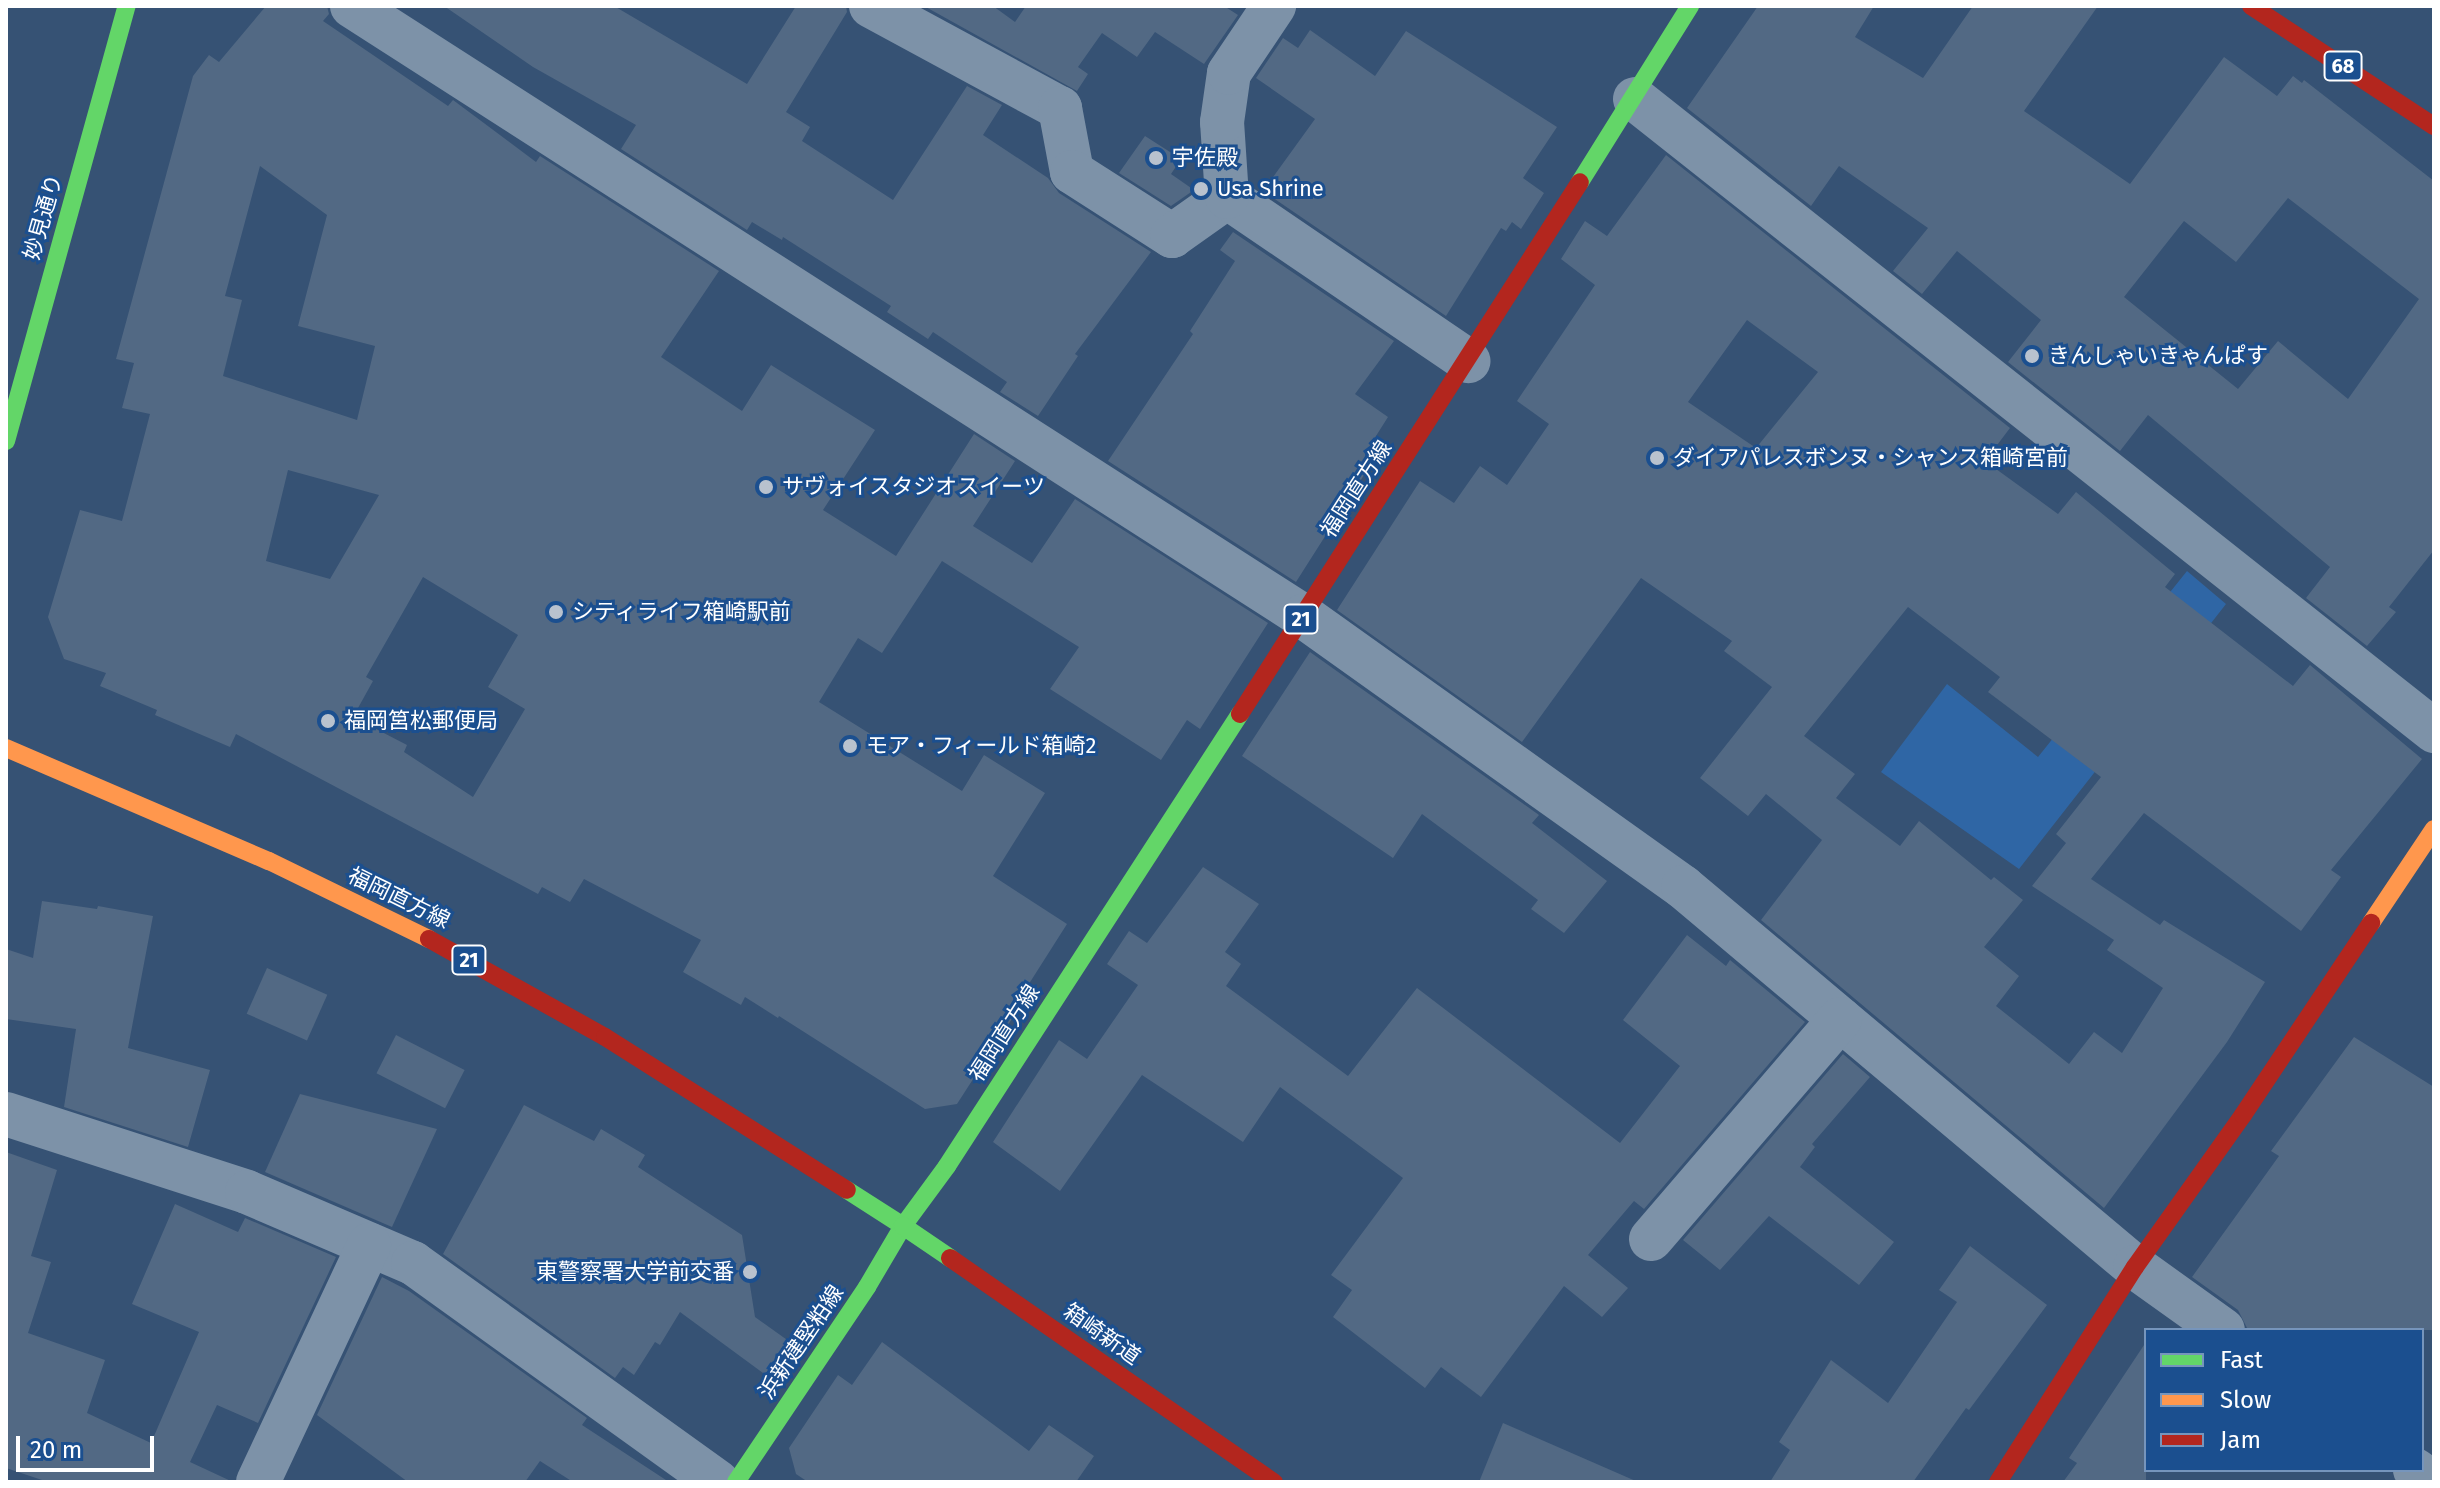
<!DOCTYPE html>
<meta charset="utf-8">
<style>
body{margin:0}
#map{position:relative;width:2440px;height:1488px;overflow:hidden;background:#365274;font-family:"Fira Sans","Noto Sans JP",sans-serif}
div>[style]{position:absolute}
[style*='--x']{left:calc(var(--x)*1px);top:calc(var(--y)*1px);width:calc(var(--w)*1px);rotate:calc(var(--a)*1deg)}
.green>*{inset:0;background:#2f66a5}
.building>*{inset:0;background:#526984;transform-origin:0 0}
.street>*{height:44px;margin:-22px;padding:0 22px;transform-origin:22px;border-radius:22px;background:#7d92a8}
.fast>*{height:18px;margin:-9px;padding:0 9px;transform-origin:9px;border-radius:9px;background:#63d668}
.slow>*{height:18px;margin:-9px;padding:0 9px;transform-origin:9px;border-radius:9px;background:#ff974d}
.jam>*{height:18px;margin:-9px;padding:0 9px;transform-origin:9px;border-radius:9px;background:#b3261e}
.dots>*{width:22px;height:22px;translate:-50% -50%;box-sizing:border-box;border:4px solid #1b4f8f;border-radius:50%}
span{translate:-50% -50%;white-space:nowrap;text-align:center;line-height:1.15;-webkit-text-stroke:6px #1b4f8f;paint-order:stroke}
.shield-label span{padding:2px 6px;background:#1b4f8f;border:2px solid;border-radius:6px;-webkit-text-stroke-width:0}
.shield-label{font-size:20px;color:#fff;font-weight:700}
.poi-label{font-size:22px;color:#fff}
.left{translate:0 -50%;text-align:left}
.right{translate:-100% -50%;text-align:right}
.street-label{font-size:22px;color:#fff}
.frame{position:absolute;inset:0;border:8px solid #fff;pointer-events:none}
.legend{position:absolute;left:2144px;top:1328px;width:280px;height:144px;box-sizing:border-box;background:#1b4f8f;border:2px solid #7695bc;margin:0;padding:10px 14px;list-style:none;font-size:24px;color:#fff}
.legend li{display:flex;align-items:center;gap:16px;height:40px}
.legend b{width:40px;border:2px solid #7695bc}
.scale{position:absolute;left:16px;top:1436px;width:138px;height:36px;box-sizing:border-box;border:4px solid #fff;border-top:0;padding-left:10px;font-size:24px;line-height:28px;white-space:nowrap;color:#fff;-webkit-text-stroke:6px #1b4f8f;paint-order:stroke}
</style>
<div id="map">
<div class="green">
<i style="clip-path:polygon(2187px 571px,2226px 604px,2019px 869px,1881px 772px,1947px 684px,2038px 757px)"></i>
</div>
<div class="building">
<i style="clip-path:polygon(evenodd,266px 6px,327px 6px,329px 14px,323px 21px,448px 106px,453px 100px,536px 162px,540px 156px,719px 271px,661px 357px,742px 411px,771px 365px,875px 430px,823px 510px,896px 556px,974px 434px,1015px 461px,973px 526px,1032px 563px,1075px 499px,1268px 623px,1200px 729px,1187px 720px,1161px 760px,1050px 689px,1079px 647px,942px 561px,882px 653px,858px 638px,819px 702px,962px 791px,984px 755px,1045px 793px,993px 876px,1067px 924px,1013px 1009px,1017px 1011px,957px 1104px,925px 1109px,779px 1016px,778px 1018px,745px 997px,741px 1005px,683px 972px,701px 940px,584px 879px,570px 902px,542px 887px,538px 894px,236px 734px,230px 747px,155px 715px,157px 710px,100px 686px,106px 673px,64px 659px,48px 617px,80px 510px,122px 521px,150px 414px,122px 408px,134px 363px,116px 359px,193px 76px,209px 55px,219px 62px,266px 6px,260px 166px,327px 215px,298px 326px,375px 346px,357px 420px,223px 376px,242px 300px,225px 296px,260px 166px,266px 6px,288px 470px,379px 495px,330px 579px,266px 561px,288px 470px,266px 6px,423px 577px,518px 635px,488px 687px,525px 709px,473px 797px,404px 752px,407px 745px,353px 717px,373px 681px,366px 677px,423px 577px)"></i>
<i style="clip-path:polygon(444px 6px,614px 6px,747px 84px,796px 6px,846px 6px,847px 12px,786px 112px,810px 127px,802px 141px,893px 200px,967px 86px,1002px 105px,983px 135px,1048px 178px,1059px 193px,1151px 252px,1075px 354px,1078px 356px,1038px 416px,1000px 392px,1007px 382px,933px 332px,928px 339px,887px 312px,891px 306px,783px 237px,782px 240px,752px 222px,747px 230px,621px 149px,636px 125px,533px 67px)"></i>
<i style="clip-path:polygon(924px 6px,993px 6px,1015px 22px,1026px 6px,1224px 6px,1238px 15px,1204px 64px,1155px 32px,1137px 57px,1102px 33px,1078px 67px,1088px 74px,1077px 91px)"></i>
<i style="clip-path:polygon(evenodd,1758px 6px,1874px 6px,1855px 37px,1923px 78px,1973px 6px,2098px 6px,2024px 111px,2130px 184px,2224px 57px,2277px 96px,2293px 76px,2302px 83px,2304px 80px,2434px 181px,2434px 550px,2389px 607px,2396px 612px,2367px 646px,2306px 598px,2330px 567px,2148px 415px,2120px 451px,2008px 362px,2041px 320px,1957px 251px,1922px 294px,1893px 271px,1928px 228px,1839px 166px,1811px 206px,1687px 108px,1758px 6px,2288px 198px,2419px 299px,2348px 399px,2278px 341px,2238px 389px,2124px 297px,2184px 221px,2236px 262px,2288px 198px)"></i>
<i style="clip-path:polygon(1310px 30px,1375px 76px,1406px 31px,1557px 127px,1523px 178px,1544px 193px,1521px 229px,1512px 222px,1506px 231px,1501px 228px,1446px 316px,1263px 191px,1315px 119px,1256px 78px,1283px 38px,1298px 48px)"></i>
<i style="clip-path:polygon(1145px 136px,1181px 159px,1171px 174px,1194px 190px,1171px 206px,1119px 173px)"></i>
<i style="clip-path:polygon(evenodd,1666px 155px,2010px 428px,1985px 461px,2058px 514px,2076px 492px,2175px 574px,2165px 587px,2293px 686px,2310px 665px,2422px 759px,2331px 870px,2341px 877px,2301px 931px,2144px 813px,2091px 879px,2160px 925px,2164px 920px,2265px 982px,2227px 1042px,2104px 1208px,1761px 920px,1822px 840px,1766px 794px,1748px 816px,1700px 778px,1772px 687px,1724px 651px,1732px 641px,1641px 578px,1522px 742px,1337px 610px,1420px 481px,1454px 503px,1480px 466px,1507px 485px,1549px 424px,1517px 401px,1595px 285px,1561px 259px,1585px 221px,1607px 236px,1666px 155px,1747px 320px,1818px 372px,1756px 448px,1688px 402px,1747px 320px,1666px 155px,1908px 607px,2000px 677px,1988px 692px,2101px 777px,2056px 834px,2066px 843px,2032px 886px,2114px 940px,2107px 950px,2163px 988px,2122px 1053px,2094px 1032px,2069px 1064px,1996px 1006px,2019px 976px,1984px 947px,2023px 900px,1994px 877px,1991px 880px,1919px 821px,1900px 846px,1836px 798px,1855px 774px,1804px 736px,1908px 607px)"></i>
<i style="clip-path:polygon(1233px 232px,1394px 341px,1355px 394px,1388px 417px,1369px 447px,1378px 453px,1296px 582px,1108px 461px,1193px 334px,1190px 331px,1235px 261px,1220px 250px)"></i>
<i style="clip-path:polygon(1310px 652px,1539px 815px,1532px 823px,1607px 881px,1564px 933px,1531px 909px,1538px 900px,1422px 814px,1393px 858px,1242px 756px)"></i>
<i style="clip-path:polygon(1203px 867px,1259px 904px,1225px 952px,1241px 964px,1226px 986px,1348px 1076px,1417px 988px,1620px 1143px,1680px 1066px,1623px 1020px,1687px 935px,1726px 966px,1730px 960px,1805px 1022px,1644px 1209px,1634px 1201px,1588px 1255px,1628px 1288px,1602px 1317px,1564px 1286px,1481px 1397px,1441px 1367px,1425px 1388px,1333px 1317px,1352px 1290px,1331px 1275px,1403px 1178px,1280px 1087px,1243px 1142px,1142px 1075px,1060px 1191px,993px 1142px,1059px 1040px,1087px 1059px,1138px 985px,1107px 964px,1129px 931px,1147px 943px)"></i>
<i style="clip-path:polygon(42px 901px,97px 909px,98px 906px,153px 916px,128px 1048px,210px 1070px,188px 1147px,64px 1107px,76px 1029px,6px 1019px,6px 949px,33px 958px)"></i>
<i style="left:267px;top:968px;width:66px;height:50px;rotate:24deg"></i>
<i style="left:396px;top:1035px;width:77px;height:43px;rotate:27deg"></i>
<i style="clip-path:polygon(2354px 1037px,2434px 1087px,2434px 1330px,2248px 1330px,2238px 1310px,2192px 1277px,2279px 1156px,2271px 1151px)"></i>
<i style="clip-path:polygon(1843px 1054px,1870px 1077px,1812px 1144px,1815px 1147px,1800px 1167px,1894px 1242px,1859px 1285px,1769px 1216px,1720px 1270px,1683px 1240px)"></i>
<i style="clip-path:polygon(300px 1094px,437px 1129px,392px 1227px,265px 1172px)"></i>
<i style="clip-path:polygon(524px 1105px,594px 1141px,601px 1129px,645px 1155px,638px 1167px,742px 1235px,755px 1317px,797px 1347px,774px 1381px,680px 1312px,660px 1345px,655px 1342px,634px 1375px,623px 1367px,615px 1378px,443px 1254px)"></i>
<i style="clip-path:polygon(6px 1152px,57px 1170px,31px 1256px,51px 1262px,28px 1333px,105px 1360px,87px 1413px,151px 1443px,199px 1332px,132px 1304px,175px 1204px,238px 1232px,245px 1218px,336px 1257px,258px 1423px,217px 1405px,190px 1462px,233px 1482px,48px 1482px,6px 1468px)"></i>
<i style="clip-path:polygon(1970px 1246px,2047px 1305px,1969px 1410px,1966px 1408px,1913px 1482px,1770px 1482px,1790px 1450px,1779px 1442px,1831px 1360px,1888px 1403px,1957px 1302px,1939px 1290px)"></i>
<i style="clip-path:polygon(382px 1277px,409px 1291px,587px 1418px,582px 1425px,669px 1482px,573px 1482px,540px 1461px,525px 1482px,408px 1482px,317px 1415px)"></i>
<i style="clip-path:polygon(882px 1342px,1029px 1451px,1049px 1425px,1094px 1456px,1076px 1482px,808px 1482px,796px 1474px,789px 1448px,838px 1375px,852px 1385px)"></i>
<i style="clip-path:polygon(2146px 1342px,2146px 1482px,2063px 1482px,2077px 1463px,2069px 1458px)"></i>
<i style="clip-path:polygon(1503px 1423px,1638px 1482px,1479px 1482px)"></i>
</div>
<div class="street">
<i style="--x:352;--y:6;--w:1130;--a:32.68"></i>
<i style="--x:1303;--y:616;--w:467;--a:35.5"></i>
<i style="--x:1683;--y:887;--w:591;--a:40.05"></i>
<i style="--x:2135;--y:1267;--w:108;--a:35.6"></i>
<i style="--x:871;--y:6;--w:215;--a:28.4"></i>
<i style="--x:1060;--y:108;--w:65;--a:79.4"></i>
<i style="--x:1072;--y:172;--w:119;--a:32.6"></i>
<i style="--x:1172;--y:236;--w:67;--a:-35.3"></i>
<i style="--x:1227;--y:197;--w:292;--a:34.2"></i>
<i style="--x:1635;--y:99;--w:1019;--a:38.34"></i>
<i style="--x:1227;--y:197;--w:75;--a:-93.8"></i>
<i style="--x:1222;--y:122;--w:49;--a:-81.9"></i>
<i style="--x:1229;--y:73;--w:81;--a:-56.1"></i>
<i style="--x:6;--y:1114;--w:253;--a:17.9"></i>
<i style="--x:247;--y:1192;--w:181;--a:23.2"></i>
<i style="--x:413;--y:1263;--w:375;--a:35.7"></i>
<i style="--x:1651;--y:1239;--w:290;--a:-49.3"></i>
<i style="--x:2415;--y:1470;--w:21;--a:35"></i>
<i style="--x:258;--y:1482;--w:262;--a:-64.9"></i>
</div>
<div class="fast">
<i style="--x:1580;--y:182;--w:208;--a:-58"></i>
<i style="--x:6;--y:441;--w:452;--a:-74.5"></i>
<i style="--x:847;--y:1190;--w:67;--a:32.7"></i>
<i style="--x:903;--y:1226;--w:74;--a:-53.7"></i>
<i style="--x:947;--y:1166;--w:539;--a:-57.05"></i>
<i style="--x:736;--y:1482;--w:235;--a:-56.1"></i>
<i style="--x:867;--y:1287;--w:71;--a:-59.5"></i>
<i style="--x:903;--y:1226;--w:57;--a:34.2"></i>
</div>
<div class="slow">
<i style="--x:6;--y:748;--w:286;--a:23.3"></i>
<i style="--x:269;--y:861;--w:178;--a:26"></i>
<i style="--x:2371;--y:923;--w:113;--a:-56.2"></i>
</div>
<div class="jam">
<i style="--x:2251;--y:6;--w:219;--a:33.3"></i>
<i style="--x:1240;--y:714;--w:631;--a:-57.42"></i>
<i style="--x:429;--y:939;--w:201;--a:29.1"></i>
<i style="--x:605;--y:1037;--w:286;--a:32.3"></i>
<i style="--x:950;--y:1258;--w:394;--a:34.7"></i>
<i style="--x:1998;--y:1482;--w:255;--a:-57.5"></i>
<i style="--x:2135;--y:1267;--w:186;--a:-54.6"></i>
<i style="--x:2243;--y:1115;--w:231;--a:-56.3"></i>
</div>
<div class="dots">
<i style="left:1156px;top:158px;background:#b9c2ce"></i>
<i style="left:1201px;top:189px;background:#b9c2ce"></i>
<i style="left:2032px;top:356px;background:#b9c2ce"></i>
<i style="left:1657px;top:458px;background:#b9c2ce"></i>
<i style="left:766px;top:487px;background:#b9c2ce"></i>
<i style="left:556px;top:612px;background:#b9c2ce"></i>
<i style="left:328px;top:721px;background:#b9c2ce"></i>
<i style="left:850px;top:746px;background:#b9c2ce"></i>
<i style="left:750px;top:1272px;background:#b9c2ce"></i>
</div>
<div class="shield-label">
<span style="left:2343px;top:66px">68</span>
<span style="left:1301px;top:619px">21</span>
<span style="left:469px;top:960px">21</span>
</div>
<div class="poi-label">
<span class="left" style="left:1172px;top:158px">宇佐殿</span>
<span class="left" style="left:1217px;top:189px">Usa Shrine</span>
<span class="left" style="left:2048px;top:356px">きんしゃいきゃんぱす</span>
<span class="left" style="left:1673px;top:458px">ダイアパレスボンヌ・シャンス箱崎宮前</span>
<span class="left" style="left:782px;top:487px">サヴォイスタジオスイーツ</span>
<span class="left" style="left:572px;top:612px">シティライフ箱崎駅前</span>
<span class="left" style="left:344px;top:721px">福岡筥松郵便局</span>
<span class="left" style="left:866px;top:746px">モア・フィールド箱崎2</span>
<span class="right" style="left:734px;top:1272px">東警察署大学前交番</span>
</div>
<div class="street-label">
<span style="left:43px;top:217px;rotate:-74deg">妙見通り</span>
<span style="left:1356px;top:489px;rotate:-57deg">福岡直方線</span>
<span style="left:399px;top:898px;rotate:26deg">福岡直方線</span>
<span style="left:1004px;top:1033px;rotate:-57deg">福岡直方線</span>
<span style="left:1102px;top:1334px;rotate:35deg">箱崎新道</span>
<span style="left:801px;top:1342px;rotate:-56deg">浜新建堅粕線</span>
</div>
<div class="frame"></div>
<ul class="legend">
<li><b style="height:10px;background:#63d668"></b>Fast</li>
<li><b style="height:10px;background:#ff974d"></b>Slow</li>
<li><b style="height:10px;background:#b3261e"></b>Jam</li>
</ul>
<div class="scale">20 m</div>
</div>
